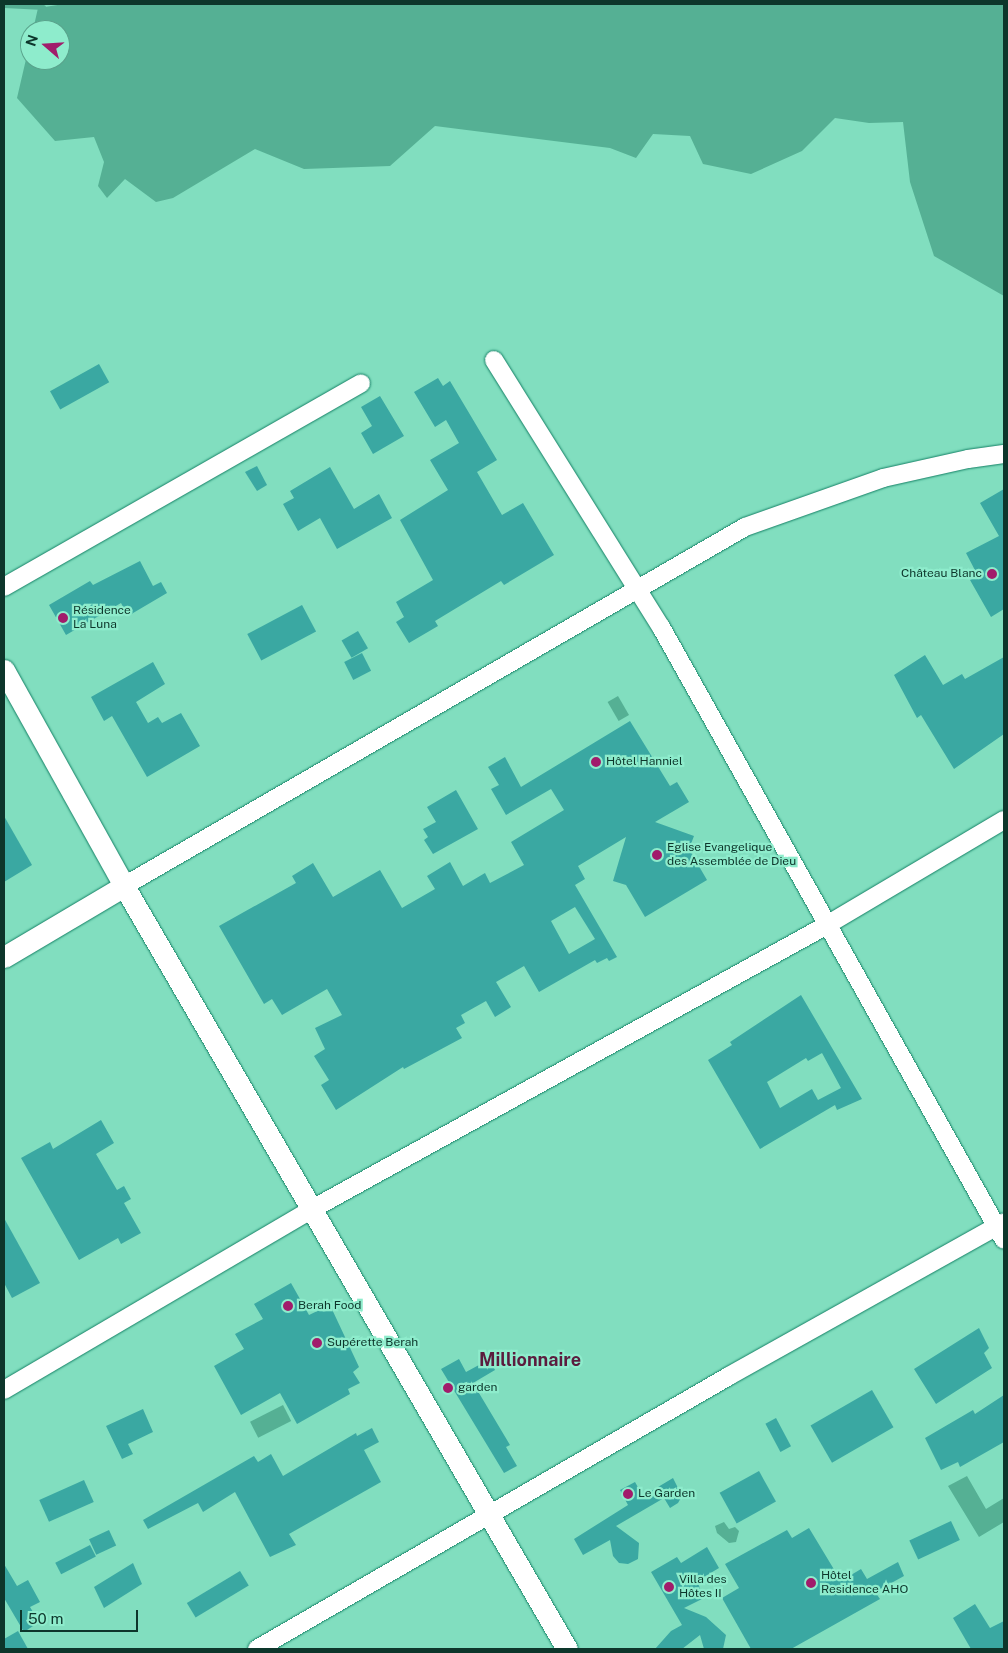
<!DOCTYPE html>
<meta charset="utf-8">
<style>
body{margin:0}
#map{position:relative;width:1008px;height:1653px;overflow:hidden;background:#81debf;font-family:"Public Sans",sans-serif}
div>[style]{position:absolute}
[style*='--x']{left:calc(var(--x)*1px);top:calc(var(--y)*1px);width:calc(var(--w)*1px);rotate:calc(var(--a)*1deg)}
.water>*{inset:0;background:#55b094;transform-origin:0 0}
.stream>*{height:5px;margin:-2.5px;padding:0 2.5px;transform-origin:2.5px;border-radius:2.5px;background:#55b094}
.building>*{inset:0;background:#3aa8a2;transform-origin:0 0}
.roads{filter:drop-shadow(0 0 1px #148065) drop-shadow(0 0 1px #148065)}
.minor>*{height:18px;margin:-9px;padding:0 9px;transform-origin:9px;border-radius:9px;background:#fff}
.tertiary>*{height:21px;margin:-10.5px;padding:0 10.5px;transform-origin:10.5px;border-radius:10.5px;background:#fff}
.dots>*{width:14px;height:14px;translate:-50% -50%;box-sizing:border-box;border:2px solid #8eeccc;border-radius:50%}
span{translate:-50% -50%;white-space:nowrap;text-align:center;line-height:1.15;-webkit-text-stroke:4.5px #8eeccc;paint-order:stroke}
.poi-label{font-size:12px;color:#0d362b}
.right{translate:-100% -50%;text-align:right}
.left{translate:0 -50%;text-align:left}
.district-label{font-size:18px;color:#5b1c3e;font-weight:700}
.frame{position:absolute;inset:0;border:5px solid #0d362b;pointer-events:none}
.north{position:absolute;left:20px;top:20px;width:50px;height:50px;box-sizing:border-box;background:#8eeccc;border:1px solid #5aa38c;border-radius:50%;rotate:289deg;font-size:14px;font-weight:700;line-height:20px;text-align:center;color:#0d362b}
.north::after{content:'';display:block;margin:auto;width:18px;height:22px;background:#a11c6b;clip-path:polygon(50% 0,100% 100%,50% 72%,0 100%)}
.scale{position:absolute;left:20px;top:1610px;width:118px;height:22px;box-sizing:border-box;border:2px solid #0d362b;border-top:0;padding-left:6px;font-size:15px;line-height:18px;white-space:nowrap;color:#0d362b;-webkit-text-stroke:4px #8eeccc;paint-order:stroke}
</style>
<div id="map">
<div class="water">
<i style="clip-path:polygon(64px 4px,1004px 4px,1004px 296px,934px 256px,910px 182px,903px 122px,869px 123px,835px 118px,802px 151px,751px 174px,703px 164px,690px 136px,653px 134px,636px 158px,610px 148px,435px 126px,390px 166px,304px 169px,255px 149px,173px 198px,156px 202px,125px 179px,107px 198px,98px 186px,104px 162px,94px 137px,55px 141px,17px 98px,30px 42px,30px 60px,60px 60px,60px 30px,33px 30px,38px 8px)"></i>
<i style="left:618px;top:696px;width:22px;height:12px;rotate:60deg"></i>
<i style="left:283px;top:1405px;width:18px;height:37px;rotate:63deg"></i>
<i style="clip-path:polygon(967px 1476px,986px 1509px,1004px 1498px,1004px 1522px,979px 1537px,948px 1486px)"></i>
<i style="clip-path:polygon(724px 1522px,729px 1529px,735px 1527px,739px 1531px,736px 1542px,729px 1543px,717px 1533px,715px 1526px)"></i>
</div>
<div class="stream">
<i style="--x:4;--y:5;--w:39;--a:3"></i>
</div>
<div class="building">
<i style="left:99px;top:364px;width:21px;height:56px;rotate:61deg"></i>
<i style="clip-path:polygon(438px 378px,443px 386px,450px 381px,497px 460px,477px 472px,502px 515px,523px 503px,554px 555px,504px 585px,501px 581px,435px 621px,438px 626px,409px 643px,396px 622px,404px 617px,396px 602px,433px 580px,400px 520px,448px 490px,430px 460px,459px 443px,446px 420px,435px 427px,414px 392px)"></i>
<i style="clip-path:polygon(380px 396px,404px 436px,373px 454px,361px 433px,372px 426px,361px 407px)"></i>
<i style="clip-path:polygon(257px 466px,267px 485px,257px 491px,245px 472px)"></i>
<i style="clip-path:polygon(330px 467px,354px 509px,379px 494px,392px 518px,337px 549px,320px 518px,298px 531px,283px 504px,294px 498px,290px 491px)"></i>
<i style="clip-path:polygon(1004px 489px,1004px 609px,991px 617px,970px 580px,978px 576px,966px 553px,999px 536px,980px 503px)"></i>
<i style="clip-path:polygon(140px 561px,153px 586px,161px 582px,167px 593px,128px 616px,121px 603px,66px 635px,49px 605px,90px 581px,93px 585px)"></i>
<i style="left:302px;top:605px;width:30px;height:62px;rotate:62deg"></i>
<i style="left:358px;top:631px;width:20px;height:19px;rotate:60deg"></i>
<i style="left:362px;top:653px;width:20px;height:20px;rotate:63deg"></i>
<i style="clip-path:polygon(925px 655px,943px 685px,962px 674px,965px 679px,1004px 657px,1004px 734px,954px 769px,921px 715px,917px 718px,894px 675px)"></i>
<i style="clip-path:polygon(153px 662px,165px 684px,136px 702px,148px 723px,158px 717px,162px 723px,181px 713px,200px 746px,147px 777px,112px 716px,104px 721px,91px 697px)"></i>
<i style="clip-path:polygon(evenodd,630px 721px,670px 786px,677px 782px,689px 802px,655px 822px,694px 836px,689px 849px,707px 880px,645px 917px,626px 885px,613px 881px,626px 837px,578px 866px,585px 879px,575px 885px,617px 957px,609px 961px,607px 958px,597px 963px,595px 960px,539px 992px,524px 966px,496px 982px,511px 1007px,495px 1017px,486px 1001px,461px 1015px,465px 1023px,456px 1028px,462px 1038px,404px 1069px,403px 1067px,336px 1110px,321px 1085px,329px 1080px,314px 1056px,325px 1049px,315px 1028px,342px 1015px,327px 989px,282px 1015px,272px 999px,264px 1004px,219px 926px,296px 883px,292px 876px,313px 863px,333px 897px,380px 870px,402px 908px,435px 889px,427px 876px,450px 862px,463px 886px,485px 873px,490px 883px,524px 865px,511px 842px,564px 810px,551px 789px,506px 815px,491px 789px,499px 785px,488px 767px,505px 757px,521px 787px,630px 721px,575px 907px,595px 939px,569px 954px,551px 921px,575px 907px)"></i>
<i style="clip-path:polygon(456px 790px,478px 829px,433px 854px,424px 840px,428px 837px,423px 829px,436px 822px,427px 807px)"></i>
<i style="clip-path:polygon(4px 816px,32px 865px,4px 882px)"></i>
<i style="clip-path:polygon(evenodd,801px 995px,862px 1099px,837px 1110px,835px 1105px,760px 1149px,708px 1060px,732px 1045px,730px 1042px,801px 995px,822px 1053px,841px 1088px,818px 1100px,812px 1089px,780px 1108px,767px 1082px,806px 1058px,808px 1061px,822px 1053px)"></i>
<i style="clip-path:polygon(101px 1120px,114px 1143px,96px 1154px,117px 1190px,124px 1186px,131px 1199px,124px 1203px,141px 1233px,121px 1244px,118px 1238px,79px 1260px,21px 1158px,50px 1142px,53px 1149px)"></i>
<i style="clip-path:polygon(4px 1218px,40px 1283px,12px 1298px,4px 1283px)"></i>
<i style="clip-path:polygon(291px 1283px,309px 1315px,330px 1305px,359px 1367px,353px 1372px,360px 1383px,348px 1389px,350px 1394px,297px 1424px,280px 1393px,241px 1415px,214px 1366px,244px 1349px,235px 1334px,263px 1319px,254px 1304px)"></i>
<i style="clip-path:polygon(979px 1328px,989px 1348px,984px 1353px,992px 1368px,936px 1404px,914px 1369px)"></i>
<i style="clip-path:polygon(459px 1359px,466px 1372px,490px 1359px,495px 1370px,473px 1383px,510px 1445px,506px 1447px,517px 1466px,504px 1473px,441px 1369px)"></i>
<i style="left:872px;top:1390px;width:43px;height:71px;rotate:60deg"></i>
<i style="clip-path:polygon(1004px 1395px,1004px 1442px,960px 1467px,958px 1462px,941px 1470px,925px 1438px,973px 1410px,975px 1414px)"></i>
<i style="clip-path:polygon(143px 1409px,153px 1432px,128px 1444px,133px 1454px,122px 1459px,106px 1426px)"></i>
<i style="left:776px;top:1418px;width:32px;height:12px;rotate:62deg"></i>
<i style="clip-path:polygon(372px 1428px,379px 1442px,364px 1450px,381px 1482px,289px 1534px,296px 1545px,270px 1557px,235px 1492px,203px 1512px,198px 1503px,148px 1529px,143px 1520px,254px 1456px,258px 1462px,271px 1454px,283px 1476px,356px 1433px,357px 1436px)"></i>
<i style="left:759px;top:1471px;width:35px;height:45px;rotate:61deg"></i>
<i style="clip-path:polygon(673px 1478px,682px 1496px,678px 1503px,670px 1508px,664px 1498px,616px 1526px,639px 1543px,638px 1559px,628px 1564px,619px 1563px,613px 1556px,610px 1540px,583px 1555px,574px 1539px,628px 1505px,620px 1490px,635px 1482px,643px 1496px)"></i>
<i style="left:84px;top:1480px;width:24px;height:49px;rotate:66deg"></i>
<i style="left:951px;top:1521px;width:21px;height:46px;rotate:65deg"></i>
<i style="clip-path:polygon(809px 1528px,841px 1581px,861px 1569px,867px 1579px,898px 1562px,904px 1576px,875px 1592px,880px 1599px,791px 1649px,751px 1649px,722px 1598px,739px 1588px,725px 1564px,787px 1530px,792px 1538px)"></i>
<i style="left:109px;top:1530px;width:17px;height:22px;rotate:65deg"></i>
<i style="left:90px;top:1545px;width:13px;height:39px;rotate:63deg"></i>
<i style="clip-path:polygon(707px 1547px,719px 1568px,697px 1581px,704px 1598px,684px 1608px,706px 1617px,726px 1635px,723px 1649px,704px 1649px,700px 1635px,682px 1649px,655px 1649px,671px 1631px,682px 1625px,651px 1572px,677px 1557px,681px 1563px)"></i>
<i style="clip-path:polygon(133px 1563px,142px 1584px,104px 1608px,94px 1587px)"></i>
<i style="clip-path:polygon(4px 1564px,17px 1586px,28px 1580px,40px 1602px,30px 1607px,39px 1622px,24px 1632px,4px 1598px)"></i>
<i style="left:240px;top:1571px;width:17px;height:62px;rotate:59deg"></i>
<i style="clip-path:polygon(975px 1604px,990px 1628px,1004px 1621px,1004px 1649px,971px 1649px,953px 1618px)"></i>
<i style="clip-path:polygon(18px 1631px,28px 1649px,4px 1649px,4px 1639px)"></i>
</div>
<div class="roads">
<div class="minor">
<i style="--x:494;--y:360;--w:315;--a:58"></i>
<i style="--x:661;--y:627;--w:702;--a:60.77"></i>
<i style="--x:4;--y:587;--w:411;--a:-29.7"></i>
<i style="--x:124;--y:886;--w:717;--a:-30.03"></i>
<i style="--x:745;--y:527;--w:146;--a:-19.5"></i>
<i style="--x:883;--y:478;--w:87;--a:-12.6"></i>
<i style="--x:968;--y:459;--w:36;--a:-8"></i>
<i style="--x:4;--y:1390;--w:359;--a:-30.4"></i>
<i style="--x:314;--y:1208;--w:586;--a:-28.88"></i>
<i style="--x:827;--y:925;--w:206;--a:-30.7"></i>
<i style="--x:257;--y:1649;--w:545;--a:-30.04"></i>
<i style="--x:729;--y:1376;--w:315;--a:-29.2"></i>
</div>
<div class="tertiary">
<i style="--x:4;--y:670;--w:247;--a:60.9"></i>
<i style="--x:124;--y:886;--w:882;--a:59.86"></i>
<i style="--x:4;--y:957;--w:139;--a:-30.6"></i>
</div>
</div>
<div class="dots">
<i style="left:992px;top:574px;background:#a11c6b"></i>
<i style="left:63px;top:618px;background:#a11c6b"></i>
<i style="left:596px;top:762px;background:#a11c6b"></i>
<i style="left:657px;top:855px;background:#a11c6b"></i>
<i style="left:288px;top:1306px;background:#a11c6b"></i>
<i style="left:317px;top:1343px;background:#a11c6b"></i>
<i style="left:448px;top:1388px;background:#a11c6b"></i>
<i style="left:628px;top:1494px;background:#a11c6b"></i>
<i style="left:811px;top:1583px;background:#a11c6b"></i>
<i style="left:669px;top:1587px;background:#a11c6b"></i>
</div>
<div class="poi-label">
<span class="right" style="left:982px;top:574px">Château Blanc</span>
<span class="left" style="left:73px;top:618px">Résidence<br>La Luna</span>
<span class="left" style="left:606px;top:762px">Hôtel Hanniel</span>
<span class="left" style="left:667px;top:855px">Eglise Evangelique<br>des Assemblée de Dieu</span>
<span class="left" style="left:298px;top:1306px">Berah Food</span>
<span class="left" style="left:327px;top:1343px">Supérette Berah</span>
<span class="left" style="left:458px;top:1388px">garden</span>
<span class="left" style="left:638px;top:1494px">Le Garden</span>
<span class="left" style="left:821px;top:1583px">Hôtel<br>Residence AHO</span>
<span class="left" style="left:679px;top:1587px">Villa des<br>Hôtes II</span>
</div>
<div class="district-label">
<span style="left:530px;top:1360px">Millionnaire</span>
</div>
<div class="frame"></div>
<div class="north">N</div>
<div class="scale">50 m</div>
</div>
